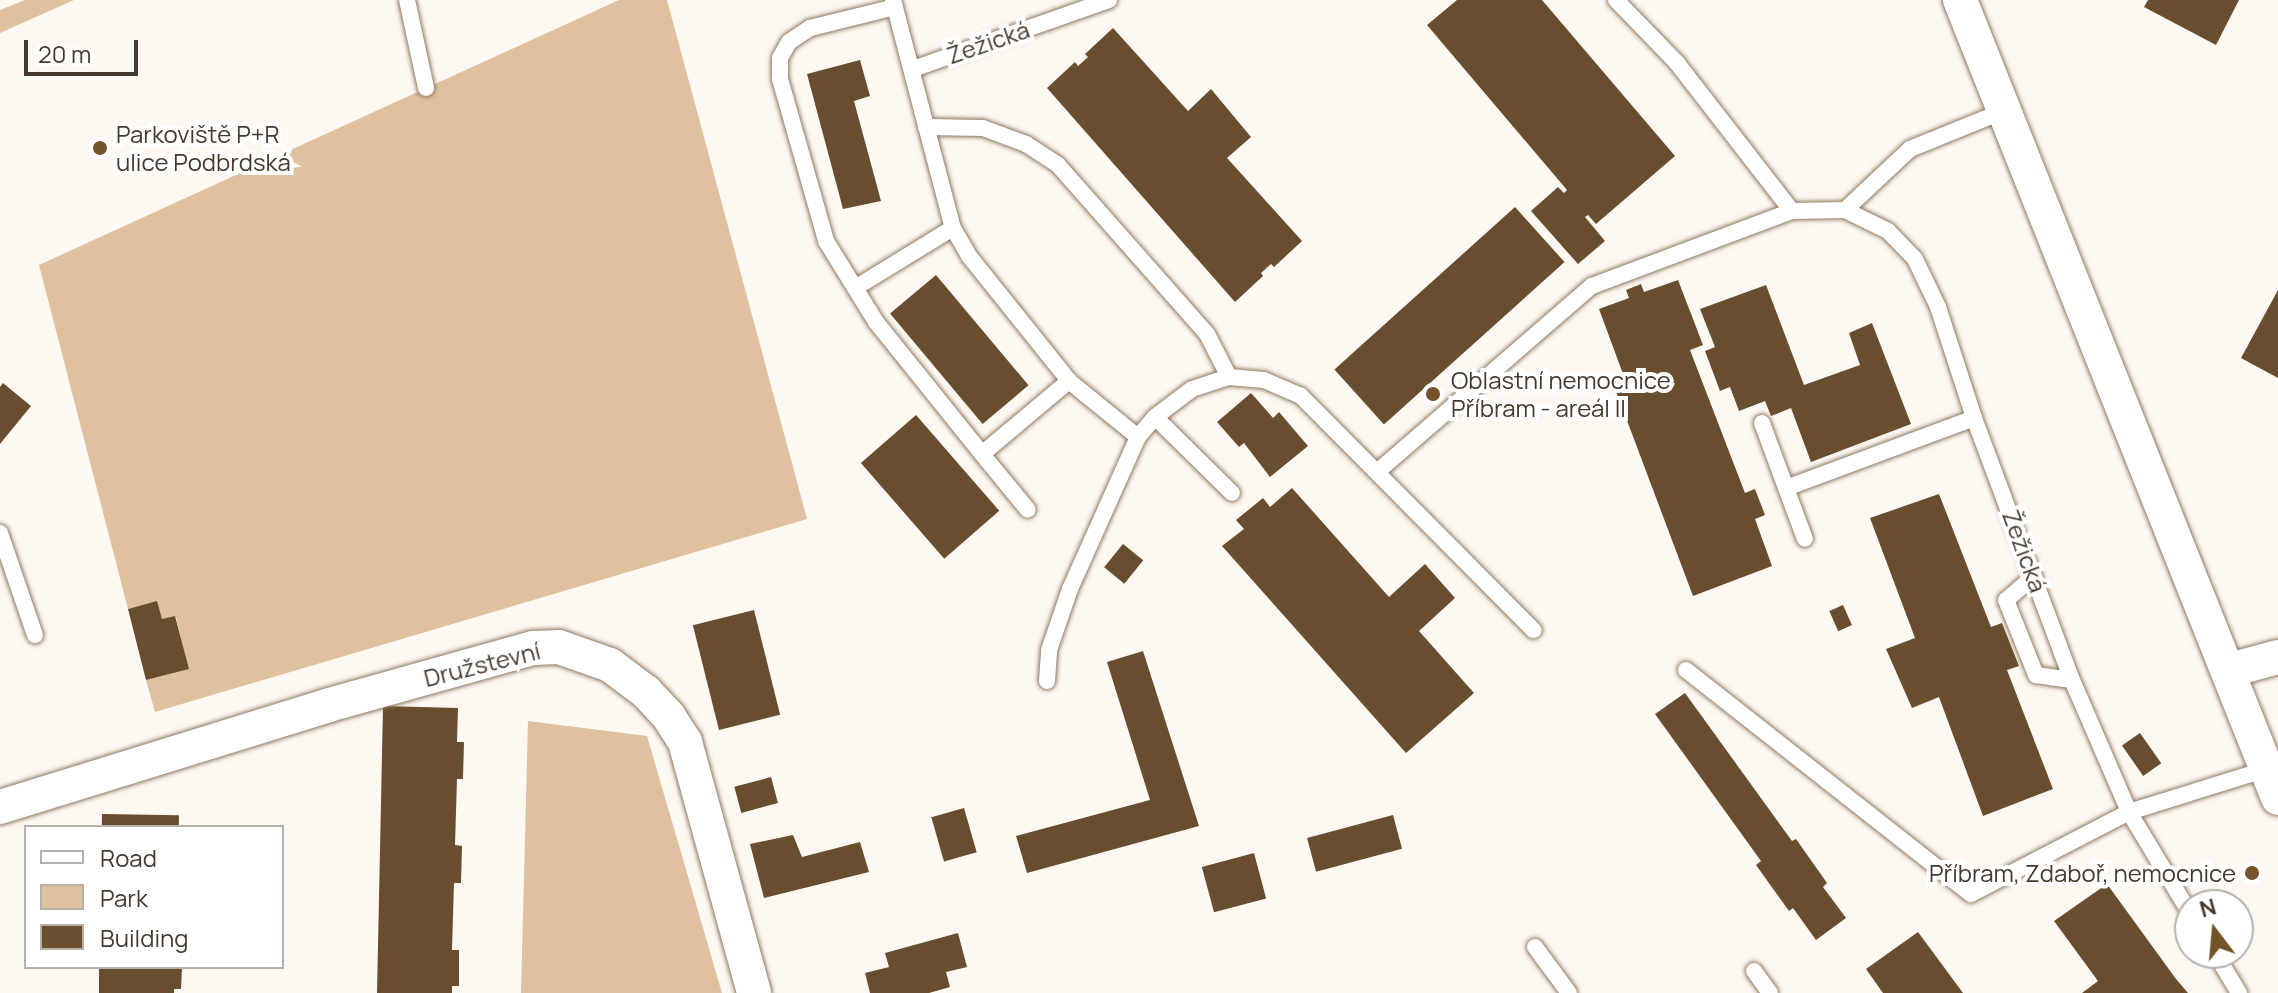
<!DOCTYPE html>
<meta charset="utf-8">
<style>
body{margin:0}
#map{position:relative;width:2278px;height:993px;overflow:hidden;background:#fdf8f2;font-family:Manrope,sans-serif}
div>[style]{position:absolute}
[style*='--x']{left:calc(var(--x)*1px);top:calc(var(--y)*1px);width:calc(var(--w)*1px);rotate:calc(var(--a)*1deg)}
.green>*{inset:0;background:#dfc1a0}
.building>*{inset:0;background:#684d2e;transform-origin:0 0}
.roads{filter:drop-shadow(0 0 2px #8f775e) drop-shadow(0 0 2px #8f775e)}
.service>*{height:16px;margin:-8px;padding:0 8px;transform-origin:8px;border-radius:8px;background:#fff}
.minor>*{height:34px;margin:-17px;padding:0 17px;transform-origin:17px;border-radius:17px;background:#fff}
.dots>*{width:22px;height:22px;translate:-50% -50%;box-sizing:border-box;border:4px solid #fff;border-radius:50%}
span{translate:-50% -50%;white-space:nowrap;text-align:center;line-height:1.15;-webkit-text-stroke:8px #fff;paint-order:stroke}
.street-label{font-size:24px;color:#453a2f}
.poi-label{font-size:24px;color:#453a2f}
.left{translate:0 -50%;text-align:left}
.right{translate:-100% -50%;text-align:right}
.legend{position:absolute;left:24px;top:825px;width:260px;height:144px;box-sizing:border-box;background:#fff;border:2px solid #b5b0ac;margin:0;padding:10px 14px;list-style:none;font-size:24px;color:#453a2f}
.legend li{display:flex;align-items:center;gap:16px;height:40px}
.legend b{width:40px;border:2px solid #b5b0ac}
.north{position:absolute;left:2174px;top:889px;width:80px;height:80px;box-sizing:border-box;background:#fff;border:2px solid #b5b0ac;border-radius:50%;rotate:344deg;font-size:22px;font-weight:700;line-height:32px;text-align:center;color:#453a2f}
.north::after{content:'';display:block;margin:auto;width:28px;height:36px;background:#74522a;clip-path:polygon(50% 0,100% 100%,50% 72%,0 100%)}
.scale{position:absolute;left:24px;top:40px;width:114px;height:36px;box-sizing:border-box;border:4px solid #453a2f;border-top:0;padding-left:10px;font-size:24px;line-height:28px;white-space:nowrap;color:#453a2f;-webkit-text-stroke:6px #fff;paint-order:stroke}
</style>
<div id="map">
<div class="green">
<i style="clip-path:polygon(25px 0,74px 0,0 33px,0 10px)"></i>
<i style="clip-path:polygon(619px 0,667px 0,807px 519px,155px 712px,146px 680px,188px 669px,176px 617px,162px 619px,156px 602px,128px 609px,39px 265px)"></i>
<i style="clip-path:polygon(528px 721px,647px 736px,722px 993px,521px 993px)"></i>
</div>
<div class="building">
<i style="clip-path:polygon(1457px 0,1542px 0,1675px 156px,1596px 224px,1588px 215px,1585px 217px,1605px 241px,1578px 264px,1531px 211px,1558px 187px,1564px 193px,1567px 190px,1427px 25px)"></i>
<i style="clip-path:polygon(2148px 0,2239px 0,2216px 45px,2144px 7px)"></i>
<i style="clip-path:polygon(1113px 28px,1188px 111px,1211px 89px,1251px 137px,1227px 158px,1302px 241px,1274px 267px,1271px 264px,1261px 273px,1263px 276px,1235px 302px,1047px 88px,1075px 62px,1078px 66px,1088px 57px,1085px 54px)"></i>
<i style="clip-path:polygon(860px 60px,870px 96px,854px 101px,881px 201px,843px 209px,807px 74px)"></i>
<i style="left:1515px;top:207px;width:74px;height:243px;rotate:48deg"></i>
<i style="left:936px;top:275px;width:144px;height:60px;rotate:50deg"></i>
<i style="clip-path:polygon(1678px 280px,1703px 345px,1690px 350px,1745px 493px,1755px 489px,1765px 515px,1755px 519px,1772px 566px,1693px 596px,1611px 378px,1623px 374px,1599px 309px,1629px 298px,1626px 290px,1641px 284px,1644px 292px)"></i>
<i style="clip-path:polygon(1766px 285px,1804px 385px,1860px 365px,1849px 333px,1872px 323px,1911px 424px,1811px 462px,1791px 408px,1771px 416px,1765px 401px,1739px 411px,1730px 387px,1720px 391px,1705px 351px,1715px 347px,1700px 309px)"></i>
<i style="clip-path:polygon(2278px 290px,2278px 378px,2241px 358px)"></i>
<i style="clip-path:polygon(3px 383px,31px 406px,0 444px,0 387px)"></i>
<i style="clip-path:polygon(1251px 393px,1273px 418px,1279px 412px,1308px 446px,1270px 477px,1244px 443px,1239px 447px,1217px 422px)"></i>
<i style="left:916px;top:415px;width:127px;height:73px;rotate:49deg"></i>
<i style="clip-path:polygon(1292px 488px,1389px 597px,1425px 564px,1455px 598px,1419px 631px,1474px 693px,1406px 753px,1222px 546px,1244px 529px,1236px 520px,1263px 498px,1270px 507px)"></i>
<i style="clip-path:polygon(1939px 494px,1991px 627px,2002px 623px,2019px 666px,2007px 670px,2053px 789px,1983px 816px,1939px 697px,1912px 708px,1886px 649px,1915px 638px,1870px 518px)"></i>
<i style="left:1123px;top:544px;width:26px;height:30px;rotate:39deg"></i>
<i style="clip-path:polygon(157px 601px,162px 619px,175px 616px,189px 669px,146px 680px,128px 609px)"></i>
<i style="left:1843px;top:605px;width:22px;height:15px;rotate:66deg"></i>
<i style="left:754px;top:610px;width:108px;height:63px;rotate:76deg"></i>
<i style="clip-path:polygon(1143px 651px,1199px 826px,1027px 873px,1016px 836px,1150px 800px,1107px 662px)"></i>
<i style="clip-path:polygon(1685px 693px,1792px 841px,1796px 839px,1827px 883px,1823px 887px,1846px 918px,1816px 940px,1793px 908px,1789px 911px,1756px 865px,1761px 861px,1655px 714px)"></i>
<i style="clip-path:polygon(383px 706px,458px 708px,457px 742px,464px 742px,463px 779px,457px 779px,455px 845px,462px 846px,461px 883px,454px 883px,452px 950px,459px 950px,459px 986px,452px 986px,452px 993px,377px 993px)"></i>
<i style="left:2140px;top:733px;width:37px;height:22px;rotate:55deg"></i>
<i style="left:771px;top:777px;width:27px;height:38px;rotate:75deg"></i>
<i style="left:964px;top:808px;width:46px;height:34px;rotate:74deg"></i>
<i style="left:102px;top:814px;width:77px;height:13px;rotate:1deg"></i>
<i style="left:1393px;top:815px;width:35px;height:89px;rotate:75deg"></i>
<i style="clip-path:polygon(793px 835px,802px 857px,860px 842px,869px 872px,764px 898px,750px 844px)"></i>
<i style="left:1254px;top:853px;width:47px;height:54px;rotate:75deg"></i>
<i style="clip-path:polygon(2107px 884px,2176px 979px,2188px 993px,2082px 993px,2098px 981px,2054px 921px)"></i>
<i style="clip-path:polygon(1918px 932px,1963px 993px,1883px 993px,1866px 969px)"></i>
<i style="clip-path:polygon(958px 933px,967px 967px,946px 972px,950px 987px,929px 993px,870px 993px,865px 973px,889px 967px,885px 953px)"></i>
<i style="clip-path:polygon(99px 967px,182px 967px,181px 989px,174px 989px,174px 993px,99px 993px)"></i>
</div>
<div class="roads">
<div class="service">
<i style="--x:407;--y:0;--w:90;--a:77.8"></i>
<i style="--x:893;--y:0;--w:236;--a:75.3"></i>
<i style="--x:953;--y:228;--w:32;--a:60"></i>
<i style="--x:969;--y:256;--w:160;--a:51.3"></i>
<i style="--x:1069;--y:381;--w:89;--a:39.1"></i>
<i style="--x:1616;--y:0;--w:88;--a:45.9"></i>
<i style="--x:1677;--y:63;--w:187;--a:52.2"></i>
<i style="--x:1792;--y:211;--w:53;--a:-1.1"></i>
<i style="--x:1845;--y:210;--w:48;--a:26"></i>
<i style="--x:1888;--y:231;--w:39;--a:46"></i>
<i style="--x:1915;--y:259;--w:53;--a:64.4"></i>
<i style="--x:1938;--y:307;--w:117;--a:72"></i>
<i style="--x:1974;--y:418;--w:280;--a:69.5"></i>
<i style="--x:2072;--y:680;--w:144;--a:66.6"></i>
<i style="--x:2129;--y:812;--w:118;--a:58.9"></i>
<i style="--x:895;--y:7;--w:88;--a:166.1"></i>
<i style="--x:810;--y:28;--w:25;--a:146"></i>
<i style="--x:789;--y:42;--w:18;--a:119"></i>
<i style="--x:780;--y:58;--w:21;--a:90"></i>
<i style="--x:780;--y:79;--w:168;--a:74.1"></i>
<i style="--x:826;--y:241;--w:95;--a:58.3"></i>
<i style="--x:876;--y:322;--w:169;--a:51.2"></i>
<i style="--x:982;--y:454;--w:114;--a:-40"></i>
<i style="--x:913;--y:69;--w:208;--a:-19.4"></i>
<i style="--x:926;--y:127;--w:57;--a:1"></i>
<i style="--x:983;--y:128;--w:46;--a:20.4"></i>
<i style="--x:1026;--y:144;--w:38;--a:33"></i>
<i style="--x:1058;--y:165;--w:225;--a:48.6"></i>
<i style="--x:1207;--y:334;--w:48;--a:62.9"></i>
<i style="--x:1845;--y:210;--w:89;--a:-43.2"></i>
<i style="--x:1910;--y:149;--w:104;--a:-22.1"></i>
<i style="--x:855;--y:288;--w:115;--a:-31.5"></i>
<i style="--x:1155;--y:417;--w:108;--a:44.6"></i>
<i style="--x:1762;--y:423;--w:69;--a:69.7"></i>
<i style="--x:1786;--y:488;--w:201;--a:-20.4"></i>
<i style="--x:982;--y:454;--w:72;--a:50.6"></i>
<i style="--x:1377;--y:472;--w:284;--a:-40.9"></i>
<i style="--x:1592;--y:286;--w:214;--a:-20.6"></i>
<i style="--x:1786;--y:488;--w:54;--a:69.6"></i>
<i style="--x:0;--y:533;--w:108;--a:71.1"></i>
<i style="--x:2034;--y:576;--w:37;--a:139"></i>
<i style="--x:2006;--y:600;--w:81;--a:68.2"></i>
<i style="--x:2036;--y:675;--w:36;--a:8"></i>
<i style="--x:1686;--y:670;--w:362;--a:38.2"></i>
<i style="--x:1971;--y:894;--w:178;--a:-27.4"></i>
<i style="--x:2129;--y:812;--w:145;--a:-17.3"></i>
<i style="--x:1047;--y:681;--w:31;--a:-86"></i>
<i style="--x:1049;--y:650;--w:65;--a:-71"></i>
<i style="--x:1070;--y:589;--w:167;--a:-65.9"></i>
<i style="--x:1138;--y:437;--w:26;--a:-50"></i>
<i style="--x:1155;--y:417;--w:46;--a:-37.1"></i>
<i style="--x:1192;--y:389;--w:39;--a:-18"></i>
<i style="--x:1229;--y:377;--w:35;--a:5"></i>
<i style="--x:1264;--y:380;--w:40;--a:23.4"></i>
<i style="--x:1301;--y:396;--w:330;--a:45.2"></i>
<i style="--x:1535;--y:947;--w:57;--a:53.5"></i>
<i style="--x:2215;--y:953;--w:47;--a:59"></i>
<i style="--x:1754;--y:971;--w:27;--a:54"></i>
</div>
<div class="minor">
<i style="--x:1960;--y:0;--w:859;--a:68.27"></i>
<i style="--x:2230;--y:670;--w:50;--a:-15.2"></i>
<i style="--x:0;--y:807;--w:344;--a:-17.2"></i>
<i style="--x:329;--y:705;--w:212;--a:-15.6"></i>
<i style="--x:533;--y:648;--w:26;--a:-2"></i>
<i style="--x:559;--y:647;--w:54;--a:19.4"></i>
<i style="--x:610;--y:665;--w:45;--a:36.9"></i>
<i style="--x:646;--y:692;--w:34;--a:47"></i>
<i style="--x:669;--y:717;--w:30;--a:57"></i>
<i style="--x:685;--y:742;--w:260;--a:74.6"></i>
</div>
</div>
<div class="dots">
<i style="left:100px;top:148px;background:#74522a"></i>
<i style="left:1433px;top:394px;background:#74522a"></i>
<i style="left:2252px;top:873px;background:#74522a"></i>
</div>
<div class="street-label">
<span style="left:988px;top:42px;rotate:-19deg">Žežická</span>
<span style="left:2025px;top:551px;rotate:70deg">Žežická</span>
<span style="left:482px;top:664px;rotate:-14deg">Družstevní</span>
</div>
<div class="poi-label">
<span class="left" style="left:116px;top:148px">Parkoviště P+R<br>ulice Podbrdská</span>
<span class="left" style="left:1451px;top:394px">Oblastní nemocnice<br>Příbram - areál II</span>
<span class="right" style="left:2236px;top:873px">Příbram, Zdaboř, nemocnice</span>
</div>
<ul class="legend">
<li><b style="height:10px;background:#fff"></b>Road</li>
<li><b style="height:22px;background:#dfc1a0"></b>Park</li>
<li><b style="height:22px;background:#684d2e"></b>Building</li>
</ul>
<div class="north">N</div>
<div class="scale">20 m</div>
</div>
